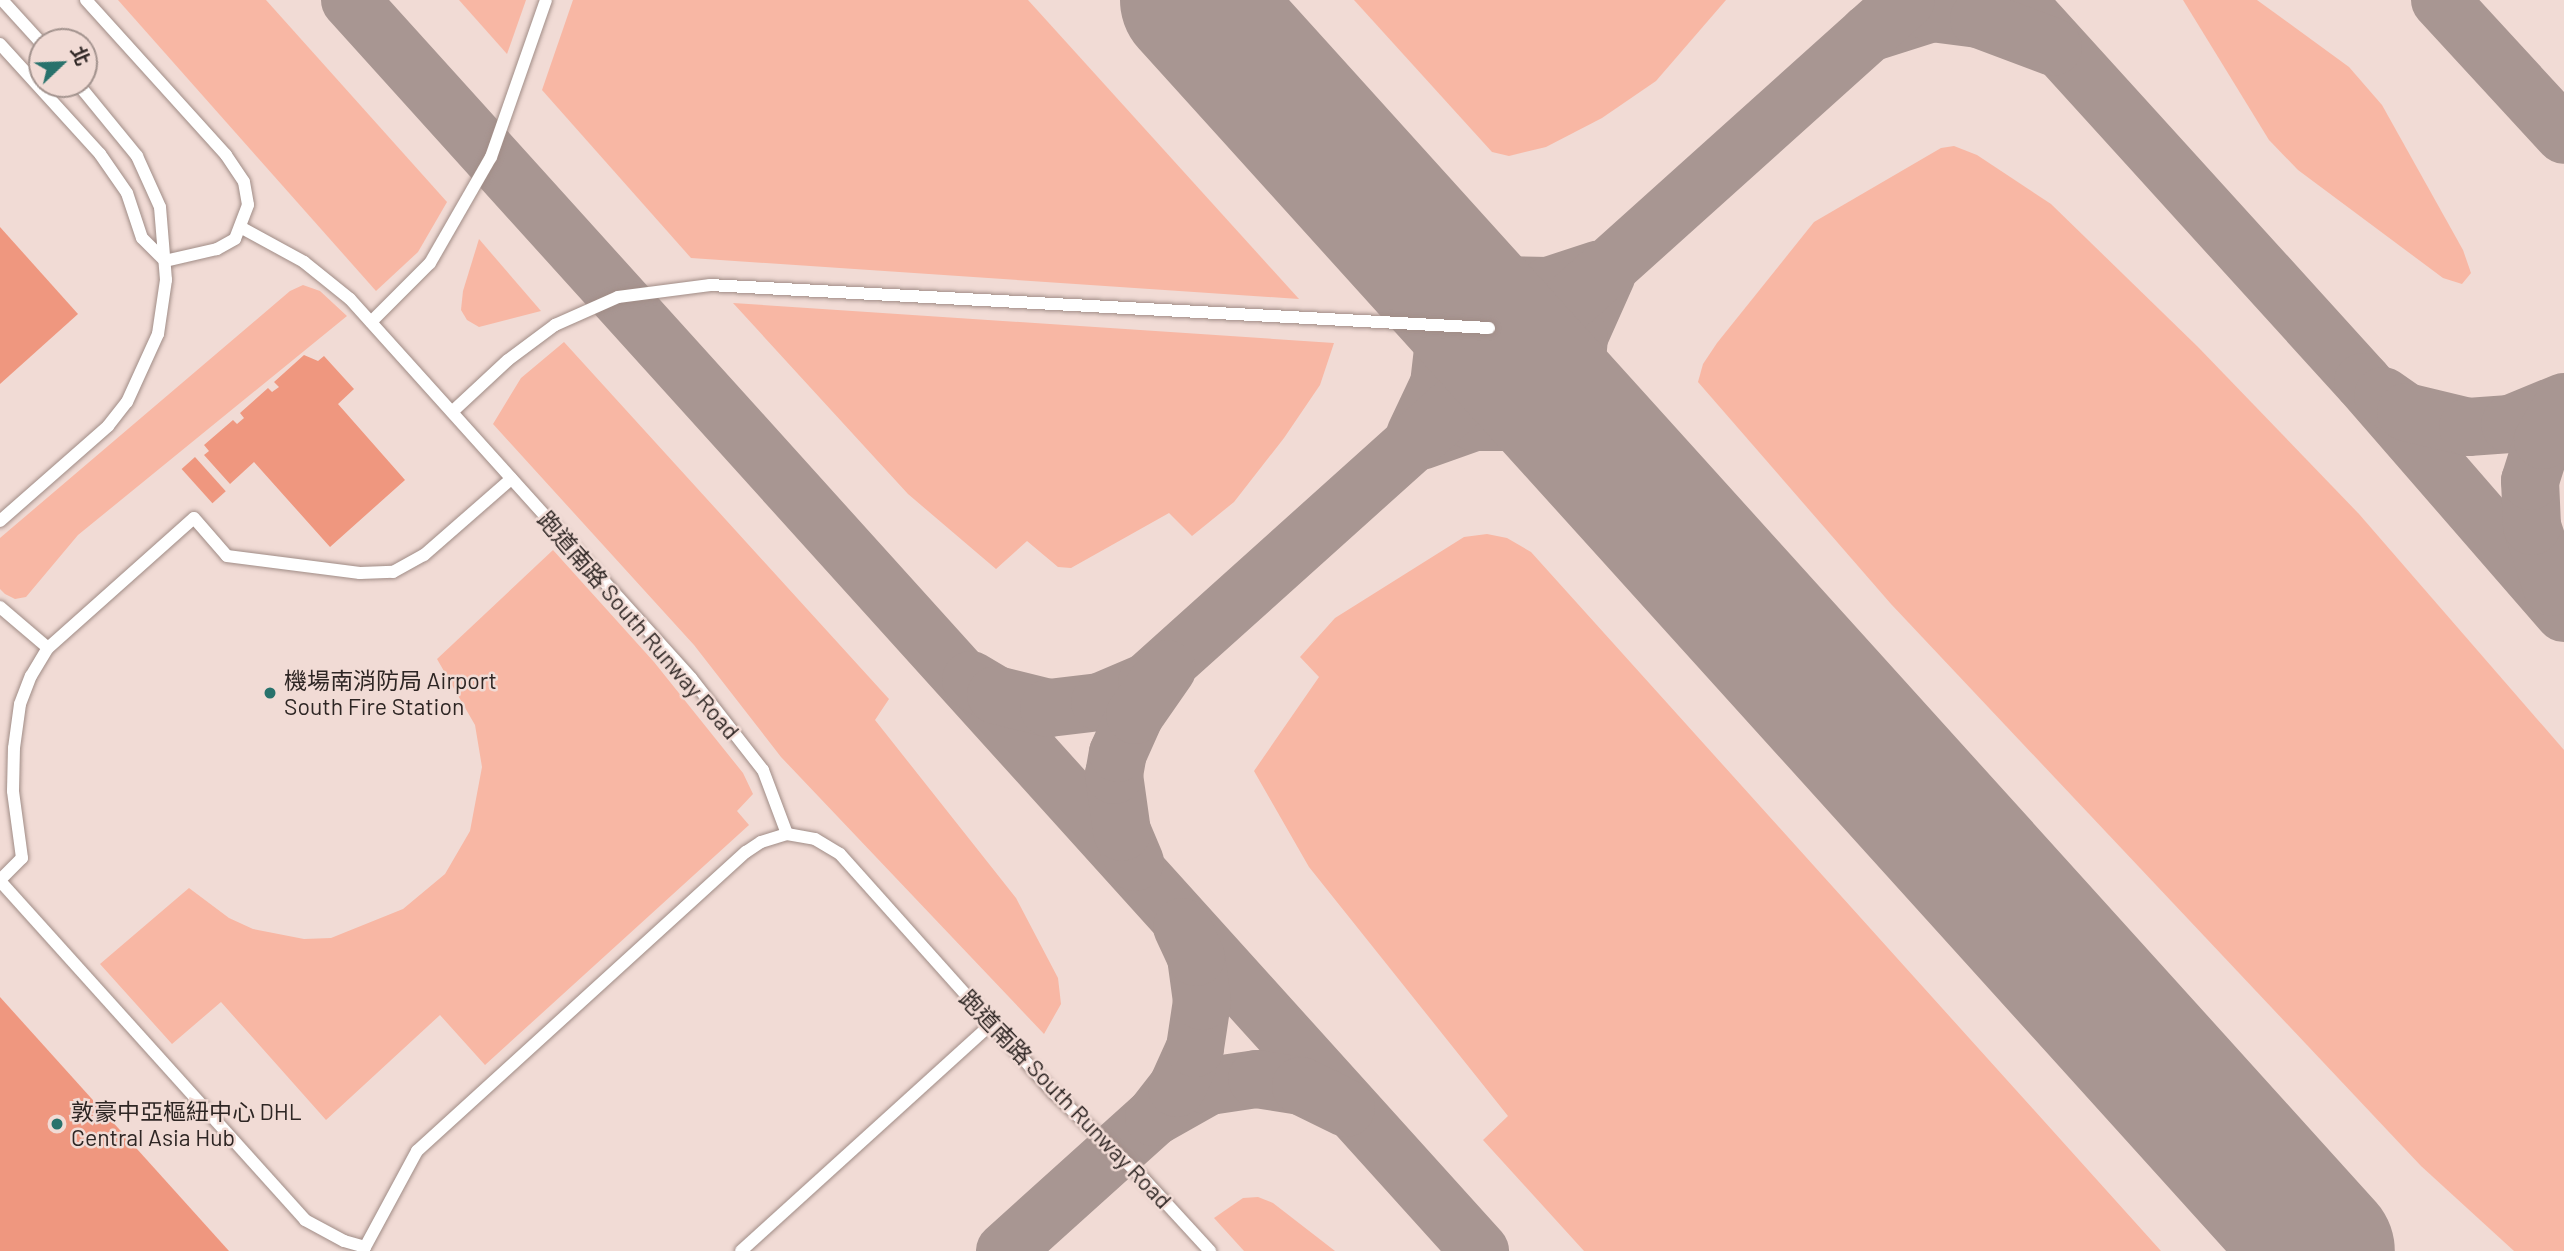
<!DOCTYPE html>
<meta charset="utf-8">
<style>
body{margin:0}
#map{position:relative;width:2564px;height:1251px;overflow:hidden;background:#f1dbd5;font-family:Barlow,"Noto Sans TC",sans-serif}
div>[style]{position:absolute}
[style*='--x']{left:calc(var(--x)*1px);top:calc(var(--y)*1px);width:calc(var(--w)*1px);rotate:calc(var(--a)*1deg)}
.green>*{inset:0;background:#f8b7a4}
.taxiway>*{height:58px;margin:-29px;padding:0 29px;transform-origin:29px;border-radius:29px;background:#a89692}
.runway>*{height:144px;margin:-72px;padding:0 72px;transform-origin:72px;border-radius:72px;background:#a89692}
.building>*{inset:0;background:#ef977f;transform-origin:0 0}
.roads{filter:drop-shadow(0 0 2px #a08c86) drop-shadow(0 0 2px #a08c86)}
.lane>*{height:12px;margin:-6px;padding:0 6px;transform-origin:6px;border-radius:6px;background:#fff}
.dots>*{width:19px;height:19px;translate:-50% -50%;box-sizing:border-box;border:4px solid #f1dbd5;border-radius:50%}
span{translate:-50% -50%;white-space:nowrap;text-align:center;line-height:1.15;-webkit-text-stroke:5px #f1dbd5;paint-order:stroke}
.street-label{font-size:23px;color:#2e2624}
.poi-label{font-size:23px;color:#2e2624}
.left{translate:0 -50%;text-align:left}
.north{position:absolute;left:28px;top:28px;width:70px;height:70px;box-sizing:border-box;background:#f1dbd5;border:2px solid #a3938e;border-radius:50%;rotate:67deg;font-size:19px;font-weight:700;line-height:28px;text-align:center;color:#2e2624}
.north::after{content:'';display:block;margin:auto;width:24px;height:32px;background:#28726c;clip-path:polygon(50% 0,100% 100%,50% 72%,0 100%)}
</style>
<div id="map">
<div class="green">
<i style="clip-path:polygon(118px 0,266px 0,447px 202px,418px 252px,376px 291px)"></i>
<i style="clip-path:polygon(459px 0,526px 0,507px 54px)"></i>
<i style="clip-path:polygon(573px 0,1028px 0,1299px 299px,691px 258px,542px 90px)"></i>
<i style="clip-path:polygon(1354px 0,1726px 0,1656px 81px,1602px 118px,1546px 147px,1509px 156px,1492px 152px)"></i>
<i style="clip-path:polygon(2183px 0,2257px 0,2349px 67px,2382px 105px,2463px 250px,2471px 273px,2462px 284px,2443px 278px,2298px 170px,2269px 140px)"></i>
<i style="clip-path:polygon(1954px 146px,1977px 155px,2051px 204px,2198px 347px,2359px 514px,2564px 750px,2564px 1251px,2514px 1251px,2421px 1166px,1891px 604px,1698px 382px,1703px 364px,1717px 343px,1814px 222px,1941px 148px)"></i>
<i style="clip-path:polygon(479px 239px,541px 311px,479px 327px,467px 320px,461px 310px,463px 291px)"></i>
<i style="clip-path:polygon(303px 285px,320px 291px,347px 316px,78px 535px,26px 597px,15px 599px,5px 594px,0 589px,0 538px,290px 291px)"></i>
<i style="clip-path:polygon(733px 303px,1334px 343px,1320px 385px,1284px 438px,1234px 502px,1192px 536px,1169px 513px,1071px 568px,1058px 567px,1027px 541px,996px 569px,908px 494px)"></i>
<i style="clip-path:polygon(564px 342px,889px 699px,875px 720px,1016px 898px,1058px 978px,1061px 1004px,1044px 1034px,781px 757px,694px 645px,493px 424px,521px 378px)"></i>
<i style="clip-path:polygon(1487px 534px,1507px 538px,1531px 552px,2161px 1251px,1584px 1251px,1483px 1140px,1508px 1116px,1309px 867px,1254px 771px,1319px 677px,1300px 657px,1335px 618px,1464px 537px)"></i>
<i style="clip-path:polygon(553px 550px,654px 662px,743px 773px,753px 794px,737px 811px,749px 825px,485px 1065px,440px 1015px,326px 1120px,221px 1002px,172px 1044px,100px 964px,189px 888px,229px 918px,253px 929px,304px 939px,331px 938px,403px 909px,445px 874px,470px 831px,482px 767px,475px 725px,437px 659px)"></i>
<i style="clip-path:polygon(1258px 1197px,1273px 1203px,1335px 1251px,1244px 1251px,1214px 1218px,1243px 1198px)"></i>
</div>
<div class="taxiway">
<i style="--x:350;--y:0;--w:1686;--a:47.91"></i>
<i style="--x:2016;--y:0;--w:516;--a:47.75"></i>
<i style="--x:2363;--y:382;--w:306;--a:49"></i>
<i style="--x:2440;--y:0;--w:183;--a:47.4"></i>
<i style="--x:1869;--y:33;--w:66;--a:-17.6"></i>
<i style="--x:1932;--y:13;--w:47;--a:7.3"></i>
<i style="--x:1979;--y:19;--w:79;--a:20.7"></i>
<i style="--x:1400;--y:230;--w:74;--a:61.7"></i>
<i style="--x:1435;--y:295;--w:47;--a:78.9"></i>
<i style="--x:1444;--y:341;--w:43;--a:96.6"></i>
<i style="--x:1439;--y:384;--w:56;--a:115.2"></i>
<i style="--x:1405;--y:235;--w:37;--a:41"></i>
<i style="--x:1433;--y:259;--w:65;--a:23.4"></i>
<i style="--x:1493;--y:285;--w:55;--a:1"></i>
<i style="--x:1548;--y:286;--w:52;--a:-18.1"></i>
<i style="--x:1607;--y:274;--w:69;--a:114"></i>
<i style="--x:1579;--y:337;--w:32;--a:95"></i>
<i style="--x:1576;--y:369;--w:28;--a:82"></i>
<i style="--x:1580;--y:397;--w:53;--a:70.2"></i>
<i style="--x:1598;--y:447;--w:38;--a:50"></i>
<i style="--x:2383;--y:396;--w:28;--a:35"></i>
<i style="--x:2406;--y:412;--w:64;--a:13.6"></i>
<i style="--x:2468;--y:427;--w:42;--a:-4.1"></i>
<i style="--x:2510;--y:424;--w:58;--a:-22.2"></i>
<i style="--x:1421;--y:441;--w:56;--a:-19.7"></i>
<i style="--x:1474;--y:422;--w:42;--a:0"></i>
<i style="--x:1516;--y:422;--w:55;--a:18.1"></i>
<i style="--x:1568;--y:439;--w:57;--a:34.2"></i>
<i style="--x:2552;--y:587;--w:64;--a:-108.2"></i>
<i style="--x:2532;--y:526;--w:45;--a:-92.5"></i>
<i style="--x:2530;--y:481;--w:43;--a:-72.4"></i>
<i style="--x:2543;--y:440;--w:43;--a:-60.4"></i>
<i style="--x:971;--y:680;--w:29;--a:31"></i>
<i style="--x:996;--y:695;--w:55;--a:13.8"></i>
<i style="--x:1049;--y:708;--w:51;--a:-6.7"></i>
<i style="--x:1100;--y:702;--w:51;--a:-23.1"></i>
<i style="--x:1147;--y:682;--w:1020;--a:-41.94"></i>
<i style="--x:1135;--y:862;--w:33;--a:-113"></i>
<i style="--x:1122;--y:832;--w:58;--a:-98"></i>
<i style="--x:1114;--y:775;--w:22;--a:-80"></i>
<i style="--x:1118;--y:753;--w:42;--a:-65.9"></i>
<i style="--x:1135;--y:715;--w:56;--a:-55.2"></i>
<i style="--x:1154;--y:1117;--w:63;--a:-29.4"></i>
<i style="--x:1209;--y:1086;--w:49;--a:-8.3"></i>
<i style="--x:1257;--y:1079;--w:45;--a:9"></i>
<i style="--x:1301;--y:1086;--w:50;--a:26.1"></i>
<i style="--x:2233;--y:1152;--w:156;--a:39.5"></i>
<i style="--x:1005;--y:1251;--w:200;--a:-42"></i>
<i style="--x:1154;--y:1117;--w:37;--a:-52"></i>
<i style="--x:1177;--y:1088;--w:44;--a:-65.8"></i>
<i style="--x:1195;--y:1048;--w:48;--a:-81.5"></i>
<i style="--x:1202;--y:1001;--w:44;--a:-97.8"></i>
<i style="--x:1196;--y:957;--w:33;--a:-115"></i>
</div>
<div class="runway">
<i style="--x:1192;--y:0;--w:1686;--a:47.88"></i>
</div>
<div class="building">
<i style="clip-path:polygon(0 227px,78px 314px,0 384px)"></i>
<i style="clip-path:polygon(304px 355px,318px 361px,324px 356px,354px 389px,338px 404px,405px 480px,330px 547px,254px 462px,230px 484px,204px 455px,209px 451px,204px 445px,233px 420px,237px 424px,244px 418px,240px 413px,268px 388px,272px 392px,279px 387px,274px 382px)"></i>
<i style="left:195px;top:457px;width:46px;height:18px;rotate:48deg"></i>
<i style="clip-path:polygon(0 997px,229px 1251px,0 1251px)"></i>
</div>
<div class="roads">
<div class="lane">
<i style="--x:2;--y:0;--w:59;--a:47.7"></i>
<i style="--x:86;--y:0;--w:209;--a:47.9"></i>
<i style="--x:226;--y:155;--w:32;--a:56"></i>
<i style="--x:244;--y:182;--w:23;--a:80"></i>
<i style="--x:248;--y:205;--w:36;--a:111"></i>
<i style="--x:235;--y:239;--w:21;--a:151"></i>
<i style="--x:217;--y:249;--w:53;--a:167"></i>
<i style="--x:0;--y:44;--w:149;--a:47.7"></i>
<i style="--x:100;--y:154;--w:47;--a:55.3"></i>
<i style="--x:127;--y:193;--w:47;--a:71.6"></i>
<i style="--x:142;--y:238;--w:33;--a:45"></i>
<i style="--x:242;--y:228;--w:71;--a:28.7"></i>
<i style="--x:304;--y:262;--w:59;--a:38.8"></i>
<i style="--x:350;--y:299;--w:510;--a:48.02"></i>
<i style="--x:691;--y:678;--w:117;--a:52"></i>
<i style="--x:763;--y:770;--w:68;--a:69.4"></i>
<i style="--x:787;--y:834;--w:28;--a:10"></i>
<i style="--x:815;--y:839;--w:29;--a:31"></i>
<i style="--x:840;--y:854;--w:321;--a:48.2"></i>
<i style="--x:1054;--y:1093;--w:124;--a:43.7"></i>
<i style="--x:1144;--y:1179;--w:98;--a:47.5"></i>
<i style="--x:371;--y:322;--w:83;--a:-45"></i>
<i style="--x:430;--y:263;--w:122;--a:-60.1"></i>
<i style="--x:491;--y:157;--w:166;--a:-70.7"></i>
<i style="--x:452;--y:412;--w:76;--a:-42.9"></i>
<i style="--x:508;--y:360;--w:59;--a:-36.7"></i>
<i style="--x:555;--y:325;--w:69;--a:-24"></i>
<i style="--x:618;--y:297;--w:93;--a:-7.4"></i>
<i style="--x:710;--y:285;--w:780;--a:3.16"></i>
<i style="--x:0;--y:521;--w:144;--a:-41.3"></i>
<i style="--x:108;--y:426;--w:31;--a:-52"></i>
<i style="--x:127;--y:402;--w:75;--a:-65.5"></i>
<i style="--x:158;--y:334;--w:55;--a:-81.6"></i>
<i style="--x:166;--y:280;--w:73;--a:-94.7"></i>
<i style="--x:160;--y:207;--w:56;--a:-114.3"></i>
<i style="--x:137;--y:156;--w:93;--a:-129.3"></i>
<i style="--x:0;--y:607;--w:63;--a:40.5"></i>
<i style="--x:0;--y:880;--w:31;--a:-45"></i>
<i style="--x:22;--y:858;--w:68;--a:-97.7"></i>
<i style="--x:13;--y:791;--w:43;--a:-88.7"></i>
<i style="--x:14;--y:748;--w:44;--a:-82.2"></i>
<i style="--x:20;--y:704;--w:30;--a:-69"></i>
<i style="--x:31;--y:676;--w:33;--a:-59"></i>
<i style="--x:48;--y:648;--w:195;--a:-41.7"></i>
<i style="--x:194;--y:518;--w:50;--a:49"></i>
<i style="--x:227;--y:556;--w:134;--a:7.3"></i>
<i style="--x:360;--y:573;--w:33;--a:-2"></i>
<i style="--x:393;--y:572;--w:35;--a:-29"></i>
<i style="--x:424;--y:555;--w:116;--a:-41.1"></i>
<i style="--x:0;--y:881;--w:456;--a:48"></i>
<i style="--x:305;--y:1220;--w:44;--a:28.3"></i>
<i style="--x:344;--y:1241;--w:22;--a:16"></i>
<i style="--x:363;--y:1251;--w:114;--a:-61.6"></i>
<i style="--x:417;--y:1151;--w:445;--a:-42.3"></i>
<i style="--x:746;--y:852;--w:18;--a:-34"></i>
<i style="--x:761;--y:842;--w:27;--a:-17"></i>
<i style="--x:741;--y:1251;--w:338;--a:-42.2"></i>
</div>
</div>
<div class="dots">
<i style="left:270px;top:693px;background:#28726c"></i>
<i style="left:57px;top:1124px;background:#28726c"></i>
</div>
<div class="street-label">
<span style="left:639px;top:625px;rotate:49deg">跑道南路 South Runway Road</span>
<span style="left:1066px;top:1099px;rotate:46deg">跑道南路 South Runway Road</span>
</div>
<div class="poi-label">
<span class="left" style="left:284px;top:693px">機場南消防局 Airport<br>South Fire Station</span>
<span class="left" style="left:71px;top:1124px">敦豪中亞樞紐中心 DHL<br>Central Asia Hub</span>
</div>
<div class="north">北</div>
</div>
